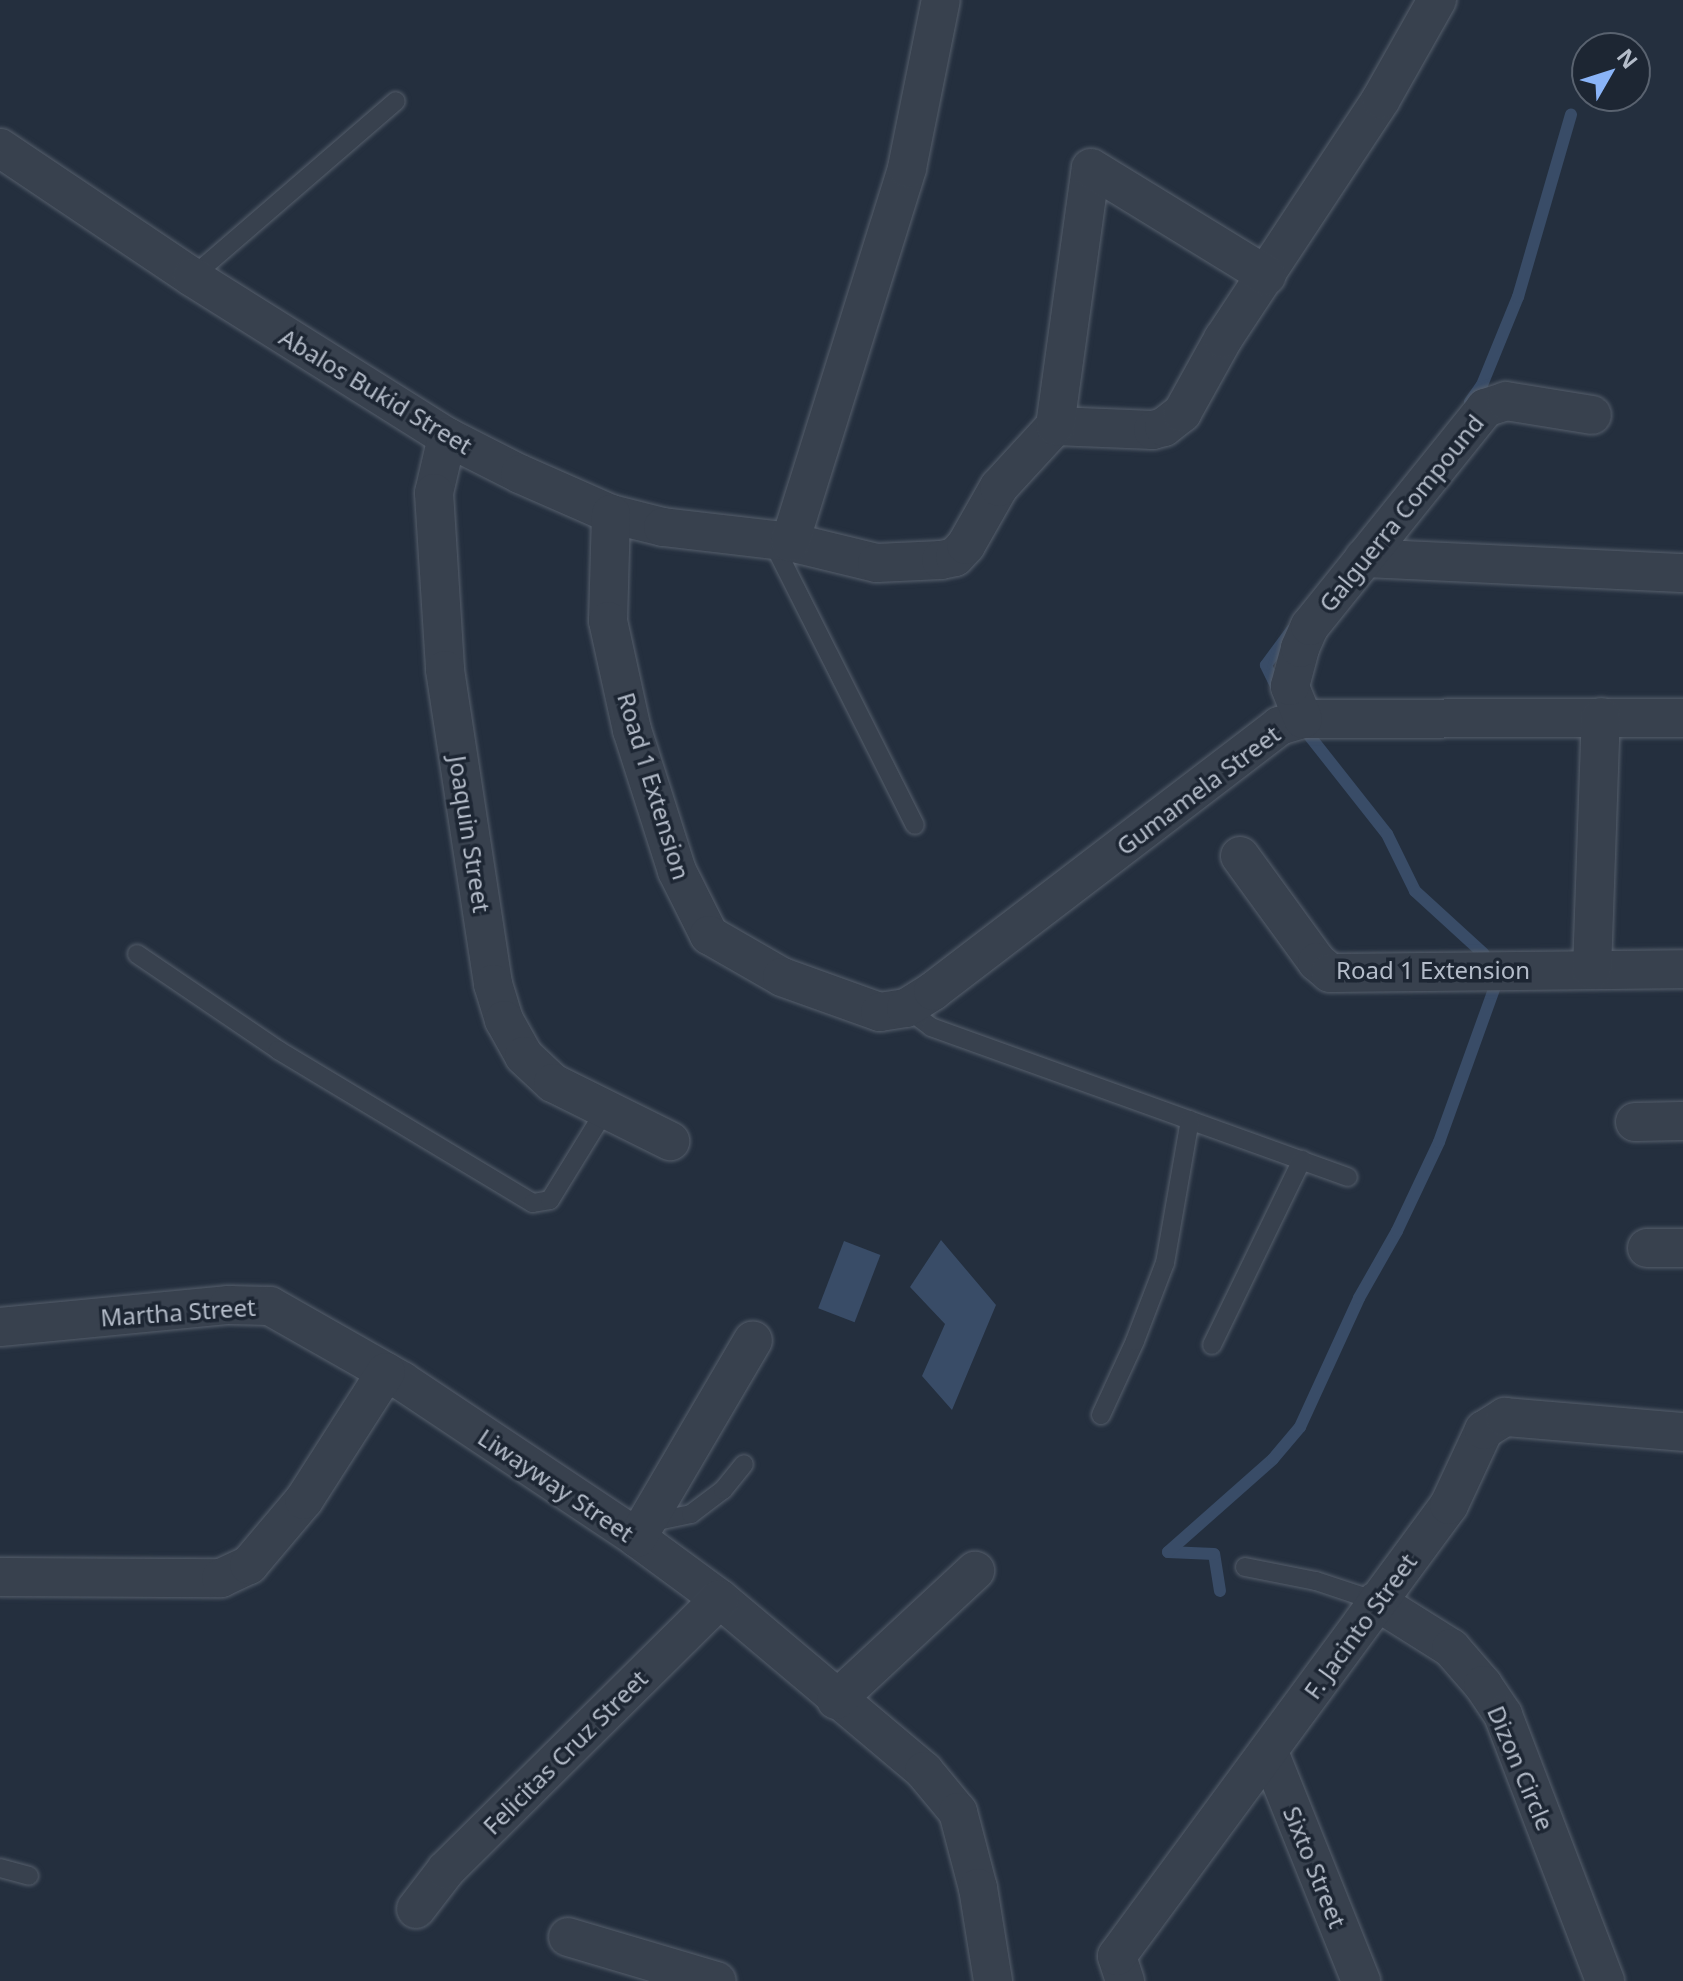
<!DOCTYPE html>
<style>
body{margin:0}
#map{position:relative;width:1683px;height:1981px;overflow:hidden;background:#242f3e;font-family:"Noto Sans",sans-serif}
div>[style]{position:absolute}
[style*='--x']{left:calc(var(--x)*1px);top:calc(var(--y)*1px);width:calc(var(--w)*1px);rotate:calc(var(--a)*1deg)}
.water>*{inset:0;background:#394c67;transform-origin:0 0}
.stream>*{height:12px;margin:-6px;padding:0 6px;transform-origin:6px;border-radius:6px;background:#394c67}
.roads{filter:drop-shadow(0 0 2px #565f6c) drop-shadow(0 0 2px #565f6c)}
.service>*{height:18px;margin:-9px;padding:0 9px;transform-origin:9px;border-radius:9px;background:#38414e}
.minor>*{height:38px;margin:-19px;padding:0 19px;transform-origin:19px;border-radius:19px;background:#38414e}
span{translate:-50% -50%;white-space:nowrap;text-align:center;line-height:1.15;-webkit-text-stroke:7px #1d2633;paint-order:stroke}
.street-label{font-size:24px;color:#b4bcc9}
.north{position:absolute;left:1571px;top:32px;width:80px;height:80px;box-sizing:border-box;background:#1d2633;border:2px solid #59626f;border-radius:50%;rotate:51deg;font-size:22px;font-weight:700;line-height:32px;text-align:center;color:#b4bcc9}
.north::after{content:'';display:block;margin:auto;width:28px;height:36px;background:#8ab4f8;clip-path:polygon(50% 0,100% 100%,50% 72%,0 100%)}
</style>
<div id="map">
<div class="water">
<i style="clip-path:polygon(941px 1240px,996px 1305px,952px 1410px,922px 1376px,945px 1324px,910px 1287px)"></i>
<i style="left:844px;top:1241px;width:39px;height:72px;rotate:21deg"></i>
</div>
<div class="stream">
<i style="--x:1470;--y:402;--w:21;--a:-55"></i>
<i style="--x:1482;--y:385;--w:95;--a:-67.8"></i>
<i style="--x:1518;--y:297;--w:190;--a:-73.8"></i>
<i style="--x:1279;--y:692;--w:30;--a:-116"></i>
<i style="--x:1266;--y:665;--w:44;--a:-53.4"></i>
<i style="--x:1308;--y:734;--w:127;--a:51.7"></i>
<i style="--x:1387;--y:834;--w:64;--a:63.8"></i>
<i style="--x:1415;--y:891;--w:93;--a:42.4"></i>
<i style="--x:1220;--y:1591;--w:37;--a:-99"></i>
<i style="--x:1214;--y:1554;--w:46;--a:-177.5"></i>
<i style="--x:1168;--y:1552;--w:140;--a:-41.5"></i>
<i style="--x:1273;--y:1459;--w:42;--a:-49.8"></i>
<i style="--x:1300;--y:1427;--w:142;--a:-65.4"></i>
<i style="--x:1359;--y:1298;--w:77;--a:-60.4"></i>
<i style="--x:1397;--y:1231;--w:98;--a:-64.7"></i>
<i style="--x:1439;--y:1142;--w:168;--a:-70.2"></i>
</div>
<div class="roads">
<div class="service">
<i style="--x:192;--y:277;--w:269;--a:-40.8"></i>
<i style="--x:771;--y:539;--w:320;--a:63.3"></i>
<i style="--x:137;--y:954;--w:171;--a:34.2"></i>
<i style="--x:278;--y:1050;--w:297;--a:31"></i>
<i style="--x:533;--y:1203;--w:17;--a:-10"></i>
<i style="--x:550;--y:1200;--w:107;--a:-58.4"></i>
<i style="--x:906;--y:1008;--w:31;--a:37"></i>
<i style="--x:931;--y:1027;--w:443;--a:19.8"></i>
<i style="--x:1212;--y:1345;--w:206;--a:-64.1"></i>
<i style="--x:1101;--y:1415;--w:81;--a:-65.3"></i>
<i style="--x:1135;--y:1341;--w:84;--a:-69"></i>
<i style="--x:1165;--y:1263;--w:145;--a:-80.1"></i>
<i style="--x:648;--y:1523;--w:44;--a:-11.8"></i>
<i style="--x:691;--y:1514;--w:40;--a:-37"></i>
<i style="--x:723;--y:1490;--w:33;--a:-51"></i>
<i style="--x:1245;--y:1567;--w:72;--a:11.2"></i>
<i style="--x:1316;--y:1581;--w:63;--a:18.4"></i>
<i style="--x:0;--y:1868;--w:30;--a:15"></i>
</div>
<div class="minor">
<i style="--x:0;--y:148;--w:231;--a:33.9"></i>
<i style="--x:192;--y:277;--w:301;--a:32.1"></i>
<i style="--x:447;--y:437;--w:82;--a:26.9"></i>
<i style="--x:520;--y:474;--w:99;--a:23.7"></i>
<i style="--x:611;--y:514;--w:54;--a:14"></i>
<i style="--x:663;--y:527;--w:128;--a:6.7"></i>
<i style="--x:790;--y:542;--w:89;--a:13.6"></i>
<i style="--x:877;--y:563;--w:64;--a:-2.7"></i>
<i style="--x:941;--y:560;--w:14;--a:-12"></i>
<i style="--x:955;--y:557;--w:16;--a:-47"></i>
<i style="--x:966;--y:545;--w:67;--a:-60.4"></i>
<i style="--x:999;--y:487;--w:83;--a:-47.4"></i>
<i style="--x:1055;--y:426;--w:98;--a:2.3"></i>
<i style="--x:1153;--y:430;--w:11;--a:-15"></i>
<i style="--x:1164;--y:427;--w:23;--a:-38"></i>
<i style="--x:1182;--y:413;--w:85;--a:-61"></i>
<i style="--x:1223;--y:339;--w:287;--a:-56.6"></i>
<i style="--x:1381;--y:99;--w:114;--a:-60.5"></i>
<i style="--x:1055;--y:426;--w:260;--a:-82.1"></i>
<i style="--x:1091;--y:168;--w:206;--a:31.5"></i>
<i style="--x:447;--y:437;--w:57;--a:103.1"></i>
<i style="--x:434;--y:493;--w:177;--a:86.4"></i>
<i style="--x:445;--y:670;--w:318;--a:81.3"></i>
<i style="--x:493;--y:984;--w:38;--a:73"></i>
<i style="--x:504;--y:1020;--w:41;--a:60.9"></i>
<i style="--x:524;--y:1056;--w:40;--a:43"></i>
<i style="--x:553;--y:1083;--w:131;--a:26.4"></i>
<i style="--x:611;--y:514;--w:107;--a:91.6"></i>
<i style="--x:608;--y:621;--w:112;--a:77.6"></i>
<i style="--x:632;--y:730;--w:148;--a:72.3"></i>
<i style="--x:677;--y:871;--w:72;--a:63.4"></i>
<i style="--x:709;--y:935;--w:84;--a:29.9"></i>
<i style="--x:782;--y:977;--w:104;--a:19.7"></i>
<i style="--x:880;--y:1012;--w:26;--a:-9"></i>
<i style="--x:906;--y:1008;--w:32;--a:-32"></i>
<i style="--x:933;--y:991;--w:436;--a:-37.4"></i>
<i style="--x:1279;--y:726;--w:25;--a:-16"></i>
<i style="--x:1303;--y:719;--w:380;--a:-0.2"></i>
<i style="--x:790;--y:542;--w:392;--a:-72.6"></i>
<i style="--x:907;--y:168;--w:171;--a:-78.6"></i>
<i style="--x:1364;--y:558;--w:319;--a:2.7"></i>
<i style="--x:1303;--y:719;--w:35;--a:-112"></i>
<i style="--x:1290;--y:686;--w:39;--a:-75"></i>
<i style="--x:1300;--y:648;--w:24;--a:-66"></i>
<i style="--x:1310;--y:626;--w:280;--a:-51.2"></i>
<i style="--x:1485;--y:408;--w:22;--a:-18"></i>
<i style="--x:1506;--y:401;--w:87;--a:9.2"></i>
<i style="--x:1240;--y:856;--w:131;--a:54"></i>
<i style="--x:1317;--y:962;--w:17;--a:40"></i>
<i style="--x:1330;--y:973;--w:353;--a:-0.6"></i>
<i style="--x:1592;--y:970;--w:253;--a:-88"></i>
<i style="--x:1635;--y:1122;--w:48;--a:-1.2"></i>
<i style="--x:1647;--y:1248;--w:36;--a:0"></i>
<i style="--x:0;--y:1327;--w:230;--a:-5.5"></i>
<i style="--x:229;--y:1305;--w:41;--a:1.4"></i>
<i style="--x:270;--y:1306;--w:152;--a:29.6"></i>
<i style="--x:402;--y:1381;--w:283;--a:33.7"></i>
<i style="--x:637;--y:1538;--w:103;--a:36.3"></i>
<i style="--x:720;--y:1599;--w:267;--a:40.1"></i>
<i style="--x:924;--y:1771;--w:53;--a:50.3"></i>
<i style="--x:958;--y:1812;--w:79;--a:75.3"></i>
<i style="--x:978;--y:1888;--w:94;--a:80.8"></i>
<i style="--x:637;--y:1538;--w:229;--a:-59.6"></i>
<i style="--x:0;--y:1577;--w:221;--a:0.3"></i>
<i style="--x:221;--y:1578;--w:31;--a:-25"></i>
<i style="--x:249;--y:1565;--w:85;--a:-49.8"></i>
<i style="--x:304;--y:1500;--w:152;--a:-57.4"></i>
<i style="--x:1376;--y:1601;--w:89;--a:32.1"></i>
<i style="--x:1451;--y:1648;--w:49;--a:49.1"></i>
<i style="--x:1483;--y:1685;--w:36;--a:56"></i>
<i style="--x:1503;--y:1715;--w:285;--a:69"></i>
<i style="--x:836;--y:1700;--w:190;--a:-42.9"></i>
<i style="--x:1269;--y:1752;--w:247;--a:68.1"></i>
<i style="--x:416;--y:1909;--w:49;--a:-52.4"></i>
<i style="--x:446;--y:1870;--w:385;--a:-44.7"></i>
<i style="--x:568;--y:1937;--w:155;--a:16.5"></i>
<i style="--x:1125;--y:1981;--w:26;--a:-108"></i>
<i style="--x:1117;--y:1956;--w:560;--a:-53.64"></i>
<i style="--x:1449;--y:1505;--w:83;--a:-65"></i>
<i style="--x:1484;--y:1430;--w:25;--a:-32"></i>
<i style="--x:1505;--y:1417;--w:179;--a:4.8"></i>
</div>
</div>
<div class="street-label">
<span style="left:376px;top:391px;rotate:31deg">Abalos Bukid Street</span>
<span style="left:1401px;top:513px;rotate:-51deg">Galguerra Compound</span>
<span style="left:654px;top:786px;rotate:73deg">Road 1 Extension</span>
<span style="left:1198px;top:790px;rotate:-37deg">Gumamela Street</span>
<span style="left:470px;top:834px;rotate:81deg">Joaquin Street</span>
<span style="left:1433px;top:970px">Road 1 Extension</span>
<span style="left:178px;top:1312px;rotate:-4deg">Martha Street</span>
<span style="left:556px;top:1485px;rotate:34deg">Liwayway Street</span>
<span style="left:1360px;top:1626px;rotate:-54deg">F. Jacinto Street</span>
<span style="left:565px;top:1752px;rotate:-45deg">Felicitas Cruz Street</span>
<span style="left:1521px;top:1768px;rotate:67deg">Dizon Circle</span>
<span style="left:1315px;top:1867px;rotate:68deg">Sixto Street</span>
</div>
<div class="north">N</div>
</div>
